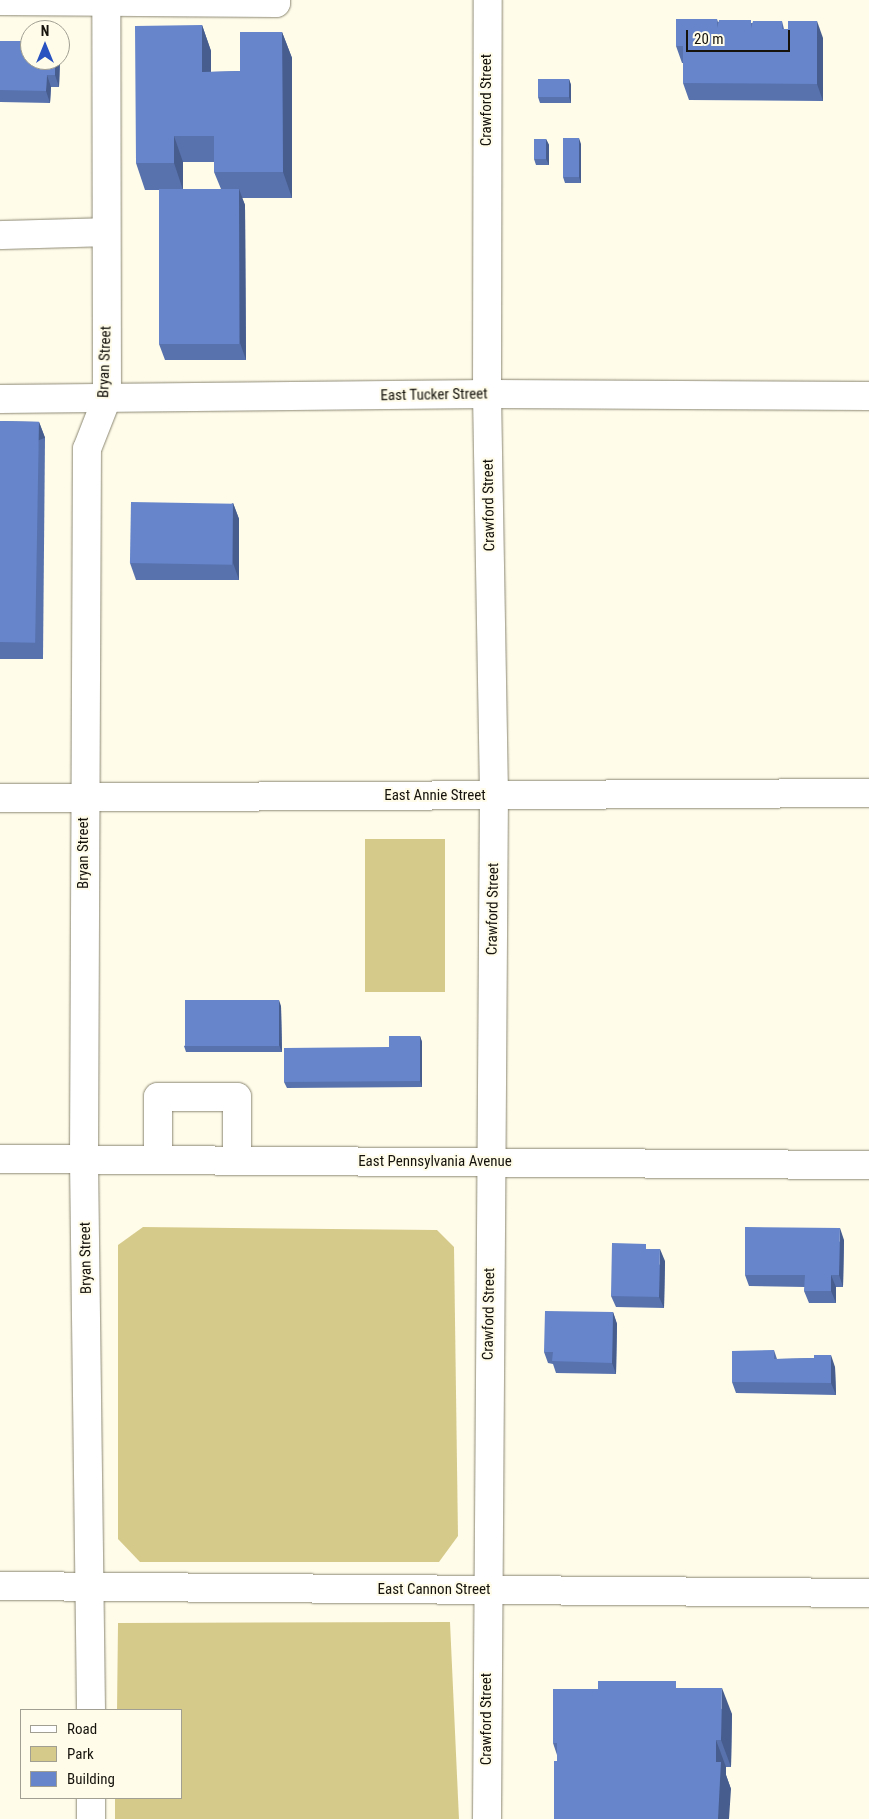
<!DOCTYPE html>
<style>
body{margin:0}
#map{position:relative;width:869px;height:1819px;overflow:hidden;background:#fffcea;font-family:"Roboto Condensed",sans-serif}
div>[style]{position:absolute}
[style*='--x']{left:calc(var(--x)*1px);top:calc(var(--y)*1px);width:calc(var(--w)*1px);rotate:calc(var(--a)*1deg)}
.green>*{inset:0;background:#d6ca8b;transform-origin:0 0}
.roads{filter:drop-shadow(0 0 1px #8b8773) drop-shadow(0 0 1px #8b8773)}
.minor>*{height:28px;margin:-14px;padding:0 14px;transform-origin:14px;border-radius:14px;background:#fff}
.wall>*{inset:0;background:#5872ae}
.shaded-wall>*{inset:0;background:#475d8d;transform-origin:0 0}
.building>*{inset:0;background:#6685ca;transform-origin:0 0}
span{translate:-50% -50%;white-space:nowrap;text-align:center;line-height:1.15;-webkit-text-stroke:4px #fffcea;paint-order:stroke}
.street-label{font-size:15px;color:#15130c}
.legend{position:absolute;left:20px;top:1709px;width:162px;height:90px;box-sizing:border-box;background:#fffcea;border:1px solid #a19f91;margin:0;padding:6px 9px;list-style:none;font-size:15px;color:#15130c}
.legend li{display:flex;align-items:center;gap:10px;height:25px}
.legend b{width:25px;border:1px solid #a19f91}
.north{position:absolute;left:20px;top:20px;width:50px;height:50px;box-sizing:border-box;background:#fffcea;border:1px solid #a19f91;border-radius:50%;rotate:0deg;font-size:14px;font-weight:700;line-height:20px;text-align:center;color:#15130c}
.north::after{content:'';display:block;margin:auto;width:18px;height:22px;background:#2952c1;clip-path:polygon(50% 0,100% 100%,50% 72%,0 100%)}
.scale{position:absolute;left:686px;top:30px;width:104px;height:22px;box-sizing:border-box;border:2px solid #15130c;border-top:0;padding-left:6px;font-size:15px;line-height:18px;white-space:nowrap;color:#15130c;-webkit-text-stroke:4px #fffcea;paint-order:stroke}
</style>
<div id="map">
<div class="green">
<i style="left:365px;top:839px;width:80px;height:153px"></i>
<i style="clip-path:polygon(143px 1227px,437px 1230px,454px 1247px,458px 1536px,439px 1562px,140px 1562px,118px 1539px,118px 1245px)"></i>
<i style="clip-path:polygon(450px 1622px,459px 1819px,115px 1819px,115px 1798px,181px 1798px,181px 1710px,117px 1710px,118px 1623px)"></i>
</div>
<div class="roads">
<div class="minor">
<i style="--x:0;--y:1;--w:276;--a:0.4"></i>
<i style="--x:276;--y:3;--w:3;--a:-90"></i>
<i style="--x:0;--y:235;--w:106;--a:-1.6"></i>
<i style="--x:0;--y:399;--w:487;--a:-0.6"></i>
<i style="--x:487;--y:394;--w:382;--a:0.3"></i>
<i style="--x:0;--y:798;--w:869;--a:-0.33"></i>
<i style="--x:0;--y:1159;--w:869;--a:0.4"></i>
<i style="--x:158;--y:1160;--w:63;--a:-90"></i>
<i style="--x:158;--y:1097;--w:79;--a:0"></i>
<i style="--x:237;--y:1097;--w:63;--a:90"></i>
<i style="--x:0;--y:1586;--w:869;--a:0.46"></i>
<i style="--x:91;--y:1710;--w:551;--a:-90.73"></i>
<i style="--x:84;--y:1159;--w:710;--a:-89.76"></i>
<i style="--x:87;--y:449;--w:55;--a:-68.6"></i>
<i style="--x:107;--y:398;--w:398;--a:-90.1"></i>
<i style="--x:91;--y:1798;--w:21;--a:90"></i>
<i style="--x:487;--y:1819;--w:1024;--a:-89.61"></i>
<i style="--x:494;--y:795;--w:401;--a:-91"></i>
<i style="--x:487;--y:394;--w:394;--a:-89.9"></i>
</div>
</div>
<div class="wall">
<i style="clip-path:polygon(717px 19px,718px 22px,752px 23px,782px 21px,784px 29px,823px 38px,823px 101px,689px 100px,683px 83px,683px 63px,682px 63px,676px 46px)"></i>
<i style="clip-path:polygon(evenodd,202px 25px,211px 51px,211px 72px,240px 71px,282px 32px,292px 58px,292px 198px,242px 198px,245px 205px,246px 360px,165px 360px,159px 344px,159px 190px,145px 190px,136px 163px,202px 25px,183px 162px,214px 162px,214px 172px,221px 189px,183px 189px,183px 162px)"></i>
<i style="clip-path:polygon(0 41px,30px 60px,60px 60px,59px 87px,51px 87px,50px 103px,0 102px)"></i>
<i style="clip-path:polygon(569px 79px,571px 85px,571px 103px,540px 103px,538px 97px)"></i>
<i style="clip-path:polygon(546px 139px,549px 145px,549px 165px,536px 165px,534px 159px)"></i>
<i style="clip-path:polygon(581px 144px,581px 183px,565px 183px,563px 177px)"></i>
<i style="clip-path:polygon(0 421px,39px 422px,45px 438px,43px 659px,0 659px)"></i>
<i style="clip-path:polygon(233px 503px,239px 519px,239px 580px,136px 580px,130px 563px)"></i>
<i style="clip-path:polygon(281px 1006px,282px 1052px,186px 1052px,184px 1046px)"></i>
<i style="clip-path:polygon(420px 1036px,422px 1042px,422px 1087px,287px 1088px,284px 1082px,389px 1047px)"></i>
<i style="clip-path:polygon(844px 1240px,843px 1287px,836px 1287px,836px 1303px,809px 1303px,804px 1291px,805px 1287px,749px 1286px,745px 1275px)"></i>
<i style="clip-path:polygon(665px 1261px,664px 1308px,616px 1307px,611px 1296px)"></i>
<i style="clip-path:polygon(613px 1312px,617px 1324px,616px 1374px,556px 1373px,553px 1364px,548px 1363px,544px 1352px)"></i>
<i style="clip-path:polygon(774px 1350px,777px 1359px,814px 1358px,835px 1367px,836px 1395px,736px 1393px,732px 1382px)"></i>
<i style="clip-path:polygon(679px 1688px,732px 1714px,731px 1767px,726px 1767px,726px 1775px,731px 1789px,557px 1761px,557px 1755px,553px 1743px,598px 1689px)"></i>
</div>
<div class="shaded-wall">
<i style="clip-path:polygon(817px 21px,823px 38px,823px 101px,817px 84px)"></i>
<i style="clip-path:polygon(202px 25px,211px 51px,211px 98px,202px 72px)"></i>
<i style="clip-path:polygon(282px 32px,292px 58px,292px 198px,283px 172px)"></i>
<i style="clip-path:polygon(55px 60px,60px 60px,59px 87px,55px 75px)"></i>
<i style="clip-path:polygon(47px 75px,51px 87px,50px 103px,46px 91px)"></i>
<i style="clip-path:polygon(569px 79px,571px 85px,571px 103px,569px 97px)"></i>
<i style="clip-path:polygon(174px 136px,183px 162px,183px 190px,174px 163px)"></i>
<i style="clip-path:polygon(579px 138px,581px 144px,581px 183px,579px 177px)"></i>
<i style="clip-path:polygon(546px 139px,549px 145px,549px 165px,546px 159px)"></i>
<i style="clip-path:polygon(239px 189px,245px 205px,246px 360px,240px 343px)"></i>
<i style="left:39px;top:422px;width:17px;height:221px;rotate:69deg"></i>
<i style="clip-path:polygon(233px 503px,239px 519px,239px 580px,233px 563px)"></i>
<i style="clip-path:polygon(279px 1000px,281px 1006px,282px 1052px,279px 1045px)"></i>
<i style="clip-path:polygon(420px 1036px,422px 1042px,422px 1087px,420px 1081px)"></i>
<i style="clip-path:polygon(840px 1228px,844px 1240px,843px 1287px,839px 1275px)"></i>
<i style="clip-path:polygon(660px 1249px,665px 1261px,664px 1308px,659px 1297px)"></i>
<i style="clip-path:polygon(831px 1275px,836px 1287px,836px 1303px,831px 1291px)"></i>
<i style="clip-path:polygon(613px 1312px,617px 1324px,616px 1374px,612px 1363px)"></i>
<i style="clip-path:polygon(831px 1355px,835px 1367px,836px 1395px,831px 1383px)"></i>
<i style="clip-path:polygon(722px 1688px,732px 1714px,731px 1767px,721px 1740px)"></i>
<i style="clip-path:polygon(716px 1740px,726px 1767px,726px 1775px,731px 1789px,729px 1819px,718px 1819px,716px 1762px)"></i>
</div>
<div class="building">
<i style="clip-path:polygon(676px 19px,717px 19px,717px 28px,719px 20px,751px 20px,751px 28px,753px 21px,782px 21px,782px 29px,788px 29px,788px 21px,817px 21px,817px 84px,683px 83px,683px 46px,676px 46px)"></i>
<i style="clip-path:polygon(202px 25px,202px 72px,240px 71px,240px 32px,282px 32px,283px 172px,214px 172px,214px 136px,174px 136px,174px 163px,136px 163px,135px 26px)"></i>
<i style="clip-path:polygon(0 41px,30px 41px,30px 60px,55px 60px,55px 75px,47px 75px,46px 91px,0 90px)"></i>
<i style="left:569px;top:79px;width:18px;height:31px;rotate:90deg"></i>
<i style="left:563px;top:138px;width:16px;height:39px"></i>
<i style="left:534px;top:139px;width:12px;height:20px"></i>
<i style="left:159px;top:189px;width:80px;height:155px"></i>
<i style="left:0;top:421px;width:39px;height:221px;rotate:1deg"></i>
<i style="left:131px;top:502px;width:102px;height:61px;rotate:1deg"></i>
<i style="left:185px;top:1000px;width:94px;height:46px"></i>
<i style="clip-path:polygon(389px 1036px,420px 1036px,420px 1081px,284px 1082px,284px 1048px,389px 1047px)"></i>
<i style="clip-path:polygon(745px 1227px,840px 1228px,839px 1275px,831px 1275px,831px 1291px,804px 1291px,805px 1275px,745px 1275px)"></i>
<i style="clip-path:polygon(612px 1243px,646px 1244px,646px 1249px,660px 1249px,659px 1297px,611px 1296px)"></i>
<i style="clip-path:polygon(545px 1311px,613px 1312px,612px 1363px,552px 1361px,553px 1352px,544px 1352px)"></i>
<i style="clip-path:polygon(774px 1350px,774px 1359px,814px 1358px,814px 1355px,831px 1355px,831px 1383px,732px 1382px,732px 1351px)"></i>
<i style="clip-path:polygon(598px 1681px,676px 1681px,676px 1688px,722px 1688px,721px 1740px,716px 1740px,716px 1762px,721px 1762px,718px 1819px,554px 1819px,554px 1761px,557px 1761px,557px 1743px,553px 1743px,553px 1689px,598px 1689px)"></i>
</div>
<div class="street-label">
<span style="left:487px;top:100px;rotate:-90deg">Crawford Street</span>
<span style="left:105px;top:362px;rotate:-88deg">Bryan Street</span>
<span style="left:434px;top:395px;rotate:-1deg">East Tucker Street</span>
<span style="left:489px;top:505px;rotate:-91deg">Crawford Street</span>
<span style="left:435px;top:796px">East Annie Street</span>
<span style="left:84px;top:853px;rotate:-90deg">Bryan Street</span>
<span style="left:493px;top:909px;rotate:-89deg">Crawford Street</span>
<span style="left:435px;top:1162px">East Pennsylvania Avenue</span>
<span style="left:86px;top:1258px;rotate:-91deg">Bryan Street</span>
<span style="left:489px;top:1314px;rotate:-89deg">Crawford Street</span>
<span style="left:434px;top:1590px">East Cannon Street</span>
<span style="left:487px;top:1719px;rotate:-90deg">Crawford Street</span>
</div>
<ul class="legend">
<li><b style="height:6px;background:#fff"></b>Road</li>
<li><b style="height:14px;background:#d6ca8b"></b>Park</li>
<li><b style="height:14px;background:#6685ca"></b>Building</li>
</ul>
<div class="north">N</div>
<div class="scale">20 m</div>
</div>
